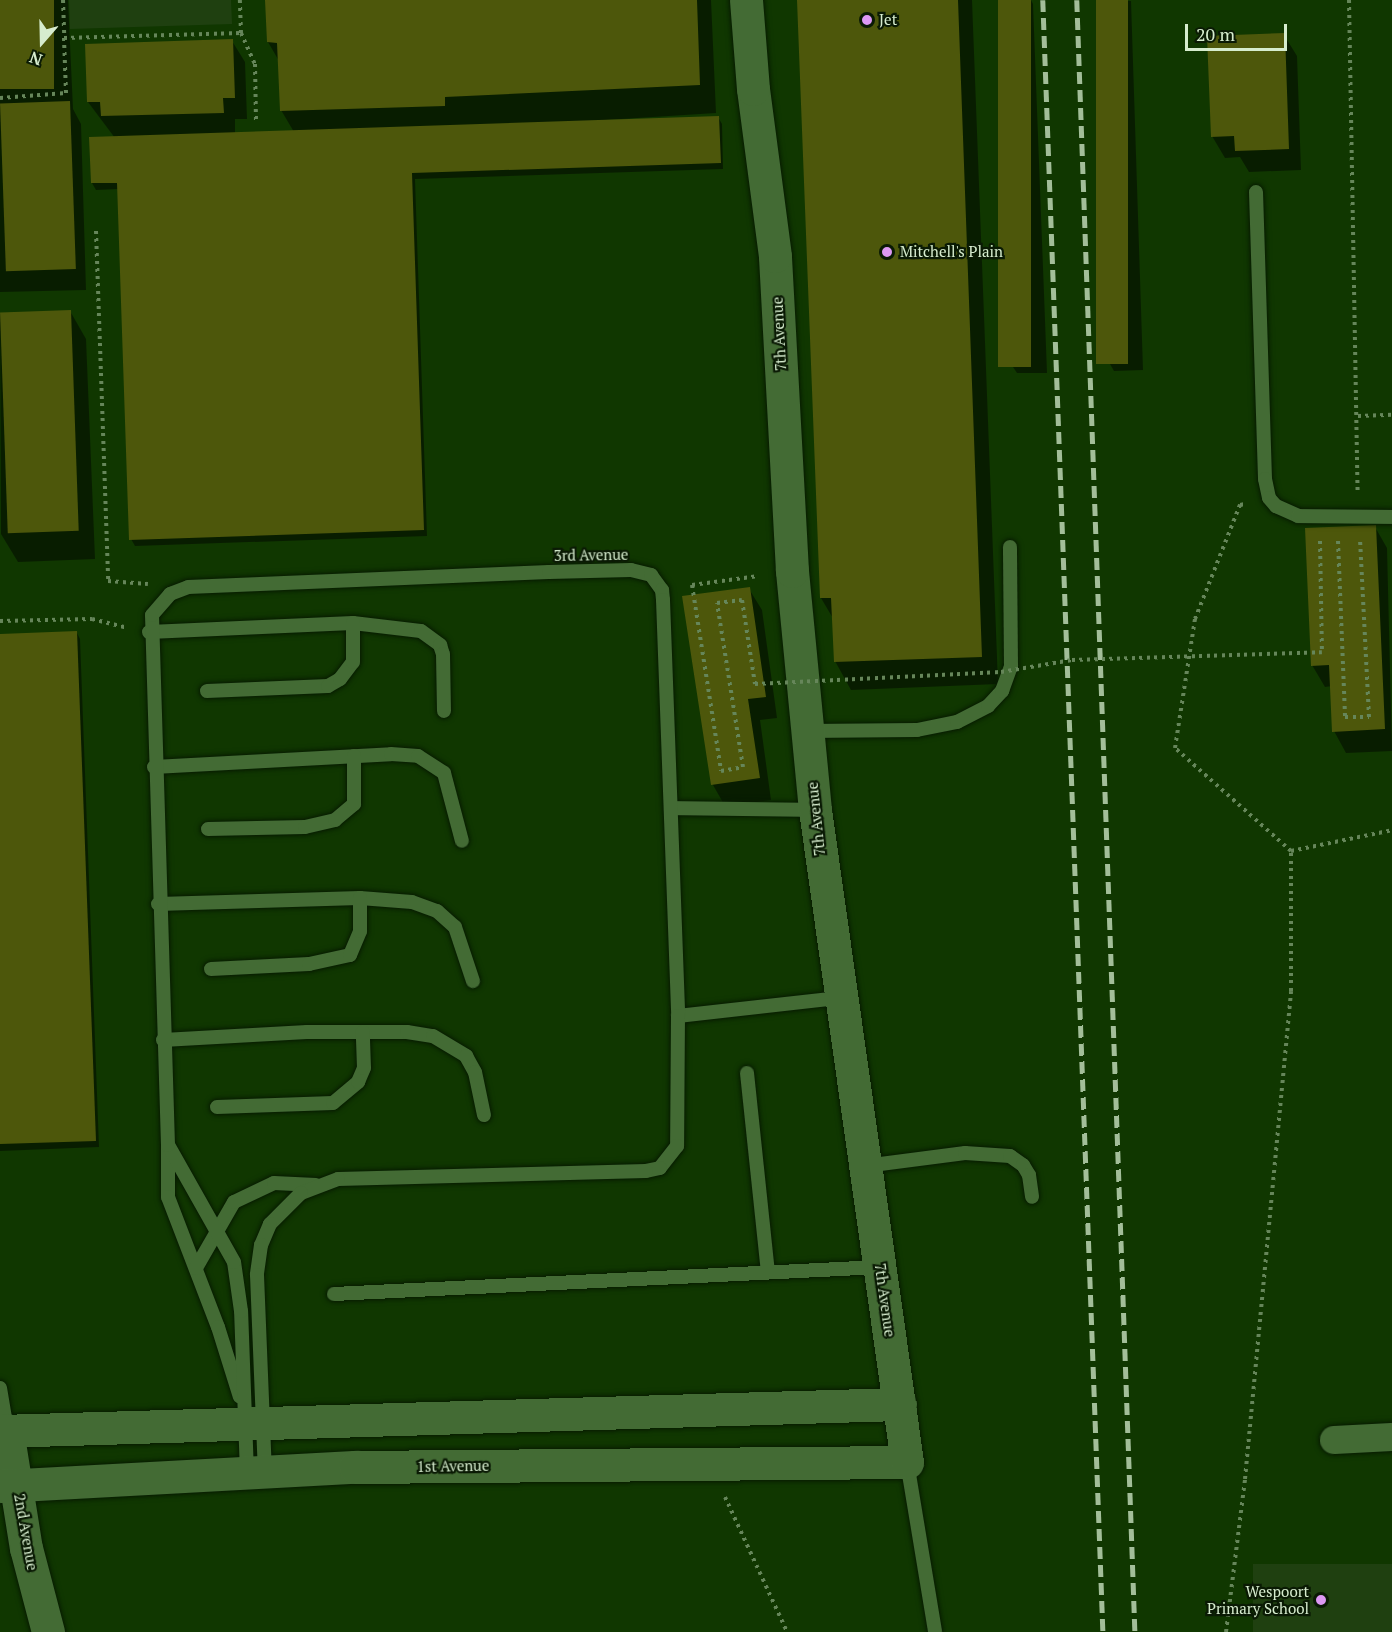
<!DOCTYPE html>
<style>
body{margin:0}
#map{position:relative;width:1392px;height:1632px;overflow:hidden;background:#103700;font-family:"PT Serif",serif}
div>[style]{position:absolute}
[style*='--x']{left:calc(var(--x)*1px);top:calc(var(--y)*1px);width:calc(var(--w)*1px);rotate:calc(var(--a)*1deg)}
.built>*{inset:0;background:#1f4010;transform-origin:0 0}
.shadow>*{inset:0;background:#0007}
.building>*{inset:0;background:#4d570b;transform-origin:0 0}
.path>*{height:4px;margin-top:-2px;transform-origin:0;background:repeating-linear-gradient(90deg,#66865a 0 3px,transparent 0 7.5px)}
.roads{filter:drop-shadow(0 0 2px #071b01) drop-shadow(0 0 2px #071b01)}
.lane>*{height:14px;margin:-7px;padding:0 7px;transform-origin:7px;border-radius:7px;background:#436b34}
.street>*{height:28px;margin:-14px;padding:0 14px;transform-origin:14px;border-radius:14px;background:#436b34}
.secondary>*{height:33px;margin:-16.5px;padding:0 16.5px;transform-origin:16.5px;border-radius:16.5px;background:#436b34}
.rail>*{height:4.5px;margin-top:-2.25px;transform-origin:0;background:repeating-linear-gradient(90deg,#a3be99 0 12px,transparent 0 18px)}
.path-bridge>*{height:4px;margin-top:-2px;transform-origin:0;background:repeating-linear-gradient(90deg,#66865a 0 3px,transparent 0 7.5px)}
.dots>*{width:16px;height:16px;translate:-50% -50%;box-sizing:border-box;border:3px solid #0a1a04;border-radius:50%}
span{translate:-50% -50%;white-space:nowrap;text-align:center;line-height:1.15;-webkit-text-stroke:4.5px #0a1a04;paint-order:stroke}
.poi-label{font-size:15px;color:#d6ecce}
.left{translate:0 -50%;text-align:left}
.right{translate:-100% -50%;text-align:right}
.street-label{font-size:15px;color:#d6ecce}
.north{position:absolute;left:12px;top:12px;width:60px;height:60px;-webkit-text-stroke:4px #0a1a04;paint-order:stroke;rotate:200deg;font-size:16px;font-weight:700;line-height:24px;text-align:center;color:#d6ecce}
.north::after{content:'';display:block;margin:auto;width:21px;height:27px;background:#d6ecce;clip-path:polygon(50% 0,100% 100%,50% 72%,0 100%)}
.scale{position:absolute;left:1185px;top:24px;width:102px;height:27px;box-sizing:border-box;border:3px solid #d6ecce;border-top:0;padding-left:8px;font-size:18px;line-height:21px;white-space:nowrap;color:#d6ecce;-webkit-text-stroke:4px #0a1a04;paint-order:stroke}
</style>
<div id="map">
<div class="built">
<i style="clip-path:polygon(69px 0,231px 0,232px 24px,70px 29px)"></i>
<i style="left:1392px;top:1564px;width:68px;height:139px;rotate:90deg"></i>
</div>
<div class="shadow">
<i style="clip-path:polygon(0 0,68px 0,73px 109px,81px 124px,86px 290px,0 292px)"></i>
<i style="clip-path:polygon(267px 0,711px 0,716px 113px,574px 122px,718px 117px,722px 124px,723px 169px,415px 179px,427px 536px,135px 546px,131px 539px,119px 189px,96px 190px,92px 183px,115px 138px,88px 102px,232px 41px,245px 62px,247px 119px,235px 119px,235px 134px,294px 132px,281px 110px,279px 61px,268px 42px)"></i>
<i style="clip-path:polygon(799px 0,972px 0,998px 684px,851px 690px,835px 661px,834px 620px,821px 598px)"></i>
<i style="clip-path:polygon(1000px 0,1031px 0,1033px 4px,1047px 373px,1017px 373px,1013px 367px)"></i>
<i style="clip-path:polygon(1097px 0,1131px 1px,1143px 370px,1114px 371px,1110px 364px)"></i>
<i style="clip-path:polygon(1284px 35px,1297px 56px,1301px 170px,1249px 172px,1240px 157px,1225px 158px,1212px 136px)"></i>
<i style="clip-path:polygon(70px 311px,86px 339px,95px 559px,18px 562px,1px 534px,0 314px)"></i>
<i style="clip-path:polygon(1375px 527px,1387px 548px,1392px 751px,1346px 753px,1334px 731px,1332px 686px,1325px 687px,1312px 665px)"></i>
<i style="clip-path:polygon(749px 589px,762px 610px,777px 718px,760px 720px,771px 800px,725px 806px,713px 785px)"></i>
<i style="clip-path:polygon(77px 633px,80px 639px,99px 1147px,0 1151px,0 635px)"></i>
</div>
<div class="building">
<i style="left:0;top:0;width:54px;height:89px"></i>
<i style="clip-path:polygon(265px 0,697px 0,700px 85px,445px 97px,445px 106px,280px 111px,277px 43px,267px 42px)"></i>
<i style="clip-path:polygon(797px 0,958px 0,982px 657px,834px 662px,831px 598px,820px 598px)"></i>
<i style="left:998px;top:0;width:33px;height:367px"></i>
<i style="left:1096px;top:0;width:32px;height:364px"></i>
<i style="clip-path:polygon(1285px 33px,1289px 149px,1235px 151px,1234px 136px,1211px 137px,1207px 36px)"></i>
<i style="clip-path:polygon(233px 39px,235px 98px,223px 98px,224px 113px,101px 116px,100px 102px,87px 102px,85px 44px)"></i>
<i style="left:70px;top:101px;width:168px;height:70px;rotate:88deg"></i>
<i style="clip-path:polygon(719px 116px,721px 163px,412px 173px,424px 530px,129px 540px,117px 183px,91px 183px,89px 137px)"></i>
<i style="left:71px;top:310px;width:221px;height:71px;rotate:88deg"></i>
<i style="clip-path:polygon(1376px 525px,1385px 729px,1332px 732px,1329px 665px,1311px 666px,1305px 528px)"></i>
<i style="clip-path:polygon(750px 587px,766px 697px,748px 699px,760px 778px,711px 785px,682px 596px)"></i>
<i style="clip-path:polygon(77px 631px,96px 1141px,0 1144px,0 634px)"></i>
</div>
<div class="path">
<i style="--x:63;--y:0;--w:38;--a:88"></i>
<i style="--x:1349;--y:0;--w:494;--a:89"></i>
<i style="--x:241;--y:33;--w:34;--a:66"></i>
<i style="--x:255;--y:64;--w:57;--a:89"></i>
<i style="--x:0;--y:98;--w:66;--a:-4.3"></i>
<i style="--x:66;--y:93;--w:55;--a:-92.1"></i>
<i style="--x:64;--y:38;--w:177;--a:-1.6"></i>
<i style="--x:241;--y:33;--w:33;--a:-92"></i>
<i style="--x:96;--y:231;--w:350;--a:88"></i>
<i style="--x:108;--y:581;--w:40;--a:4.3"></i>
<i style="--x:1358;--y:416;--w:34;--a:-2"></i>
<i style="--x:1320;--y:541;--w:111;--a:89"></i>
<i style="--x:1338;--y:541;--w:176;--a:87.7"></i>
<i style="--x:1345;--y:717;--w:24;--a:0"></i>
<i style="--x:1369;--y:717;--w:176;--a:-92.9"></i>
<i style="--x:692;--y:585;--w:188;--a:81.1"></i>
<i style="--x:721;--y:771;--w:22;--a:-10"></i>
<i style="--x:743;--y:767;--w:166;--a:-99"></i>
<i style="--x:717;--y:603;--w:25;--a:-7"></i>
<i style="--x:742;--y:600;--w:85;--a:81.2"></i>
<i style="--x:692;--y:585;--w:67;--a:-7.8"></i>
<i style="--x:0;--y:621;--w:92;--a:-1.2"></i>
<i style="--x:92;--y:619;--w:34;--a:14"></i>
<i style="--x:1291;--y:851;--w:103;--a:-11.7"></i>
<i style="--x:725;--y:1497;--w:149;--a:65.3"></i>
<i style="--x:1226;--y:1632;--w:154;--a:-82.9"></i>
<i style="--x:1245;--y:1479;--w:490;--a:-84.6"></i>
<i style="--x:1291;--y:991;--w:140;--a:-90"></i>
<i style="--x:1291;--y:851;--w:155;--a:-138.4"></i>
<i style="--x:1175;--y:748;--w:131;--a:-81.2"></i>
<i style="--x:1195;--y:619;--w:123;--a:-68.5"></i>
<i style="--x:1240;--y:505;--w:5;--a:-11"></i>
</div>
<div class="roads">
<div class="lane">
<i style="--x:1256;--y:192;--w:287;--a:88.2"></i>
<i style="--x:1265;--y:479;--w:19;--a:78"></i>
<i style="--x:1269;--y:498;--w:11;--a:49"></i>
<i style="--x:1276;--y:506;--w:24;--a:24"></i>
<i style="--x:1298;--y:516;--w:94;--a:0.6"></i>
<i style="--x:149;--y:632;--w:204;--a:-2.5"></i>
<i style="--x:353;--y:623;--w:68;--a:6.7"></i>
<i style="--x:421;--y:631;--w:24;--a:36"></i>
<i style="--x:440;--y:645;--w:9;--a:72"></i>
<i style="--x:443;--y:654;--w:57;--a:89"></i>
<i style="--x:207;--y:691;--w:121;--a:-2.4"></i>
<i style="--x:328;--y:686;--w:14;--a:-30"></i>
<i style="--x:340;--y:679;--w:21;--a:-53"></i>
<i style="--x:353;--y:662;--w:39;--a:-90"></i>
<i style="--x:807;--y:731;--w:110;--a:-0.5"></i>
<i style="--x:917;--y:730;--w:41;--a:-11.3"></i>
<i style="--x:957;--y:722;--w:35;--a:-27"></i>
<i style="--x:988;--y:706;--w:21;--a:-47"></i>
<i style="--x:1002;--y:691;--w:27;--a:-70"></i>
<i style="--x:1011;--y:666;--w:119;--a:-90.5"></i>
<i style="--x:154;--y:767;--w:237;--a:-3.1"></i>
<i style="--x:391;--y:754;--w:27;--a:4"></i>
<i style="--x:418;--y:756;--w:31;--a:33"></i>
<i style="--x:444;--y:773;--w:70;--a:75.2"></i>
<i style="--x:671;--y:808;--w:144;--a:0.8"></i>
<i style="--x:208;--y:829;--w:97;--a:-1.2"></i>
<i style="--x:305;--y:827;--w:31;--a:-13"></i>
<i style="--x:335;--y:820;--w:25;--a:-40"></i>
<i style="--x:354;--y:804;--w:48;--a:-90"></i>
<i style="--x:158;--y:904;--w:202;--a:-1.7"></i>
<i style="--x:360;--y:898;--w:52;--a:4.4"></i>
<i style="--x:412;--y:902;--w:27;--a:20"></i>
<i style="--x:437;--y:911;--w:24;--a:42"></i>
<i style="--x:455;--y:927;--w:57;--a:71.6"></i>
<i style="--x:211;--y:969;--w:98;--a:-2.9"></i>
<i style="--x:309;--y:964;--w:42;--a:-12.4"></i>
<i style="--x:350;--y:955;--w:26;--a:-67"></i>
<i style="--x:360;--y:931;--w:33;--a:-90"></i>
<i style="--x:678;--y:1016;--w:162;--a:-6.4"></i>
<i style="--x:163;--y:1040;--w:144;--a:-3.2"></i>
<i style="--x:307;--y:1032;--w:100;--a:0"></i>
<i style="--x:407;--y:1032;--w:26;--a:9"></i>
<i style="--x:433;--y:1036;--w:39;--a:31"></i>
<i style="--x:466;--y:1056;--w:18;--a:61"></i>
<i style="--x:475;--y:1072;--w:44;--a:78.2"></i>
<i style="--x:747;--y:1073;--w:200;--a:84"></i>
<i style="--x:217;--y:1107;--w:116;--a:-2"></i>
<i style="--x:333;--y:1103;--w:33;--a:-40"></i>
<i style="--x:358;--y:1082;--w:15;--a:-67"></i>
<i style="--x:364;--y:1068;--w:36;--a:-92"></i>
<i style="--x:168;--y:1145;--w:52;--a:90"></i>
<i style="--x:168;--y:1197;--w:139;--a:69"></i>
<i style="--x:218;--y:1327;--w:73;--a:72.6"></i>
<i style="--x:865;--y:1166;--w:101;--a:-7.4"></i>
<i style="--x:965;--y:1153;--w:45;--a:3.8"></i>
<i style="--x:1010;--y:1156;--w:16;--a:35"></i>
<i style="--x:1023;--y:1165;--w:12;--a:59"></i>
<i style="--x:1029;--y:1175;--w:22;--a:82"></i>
<i style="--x:196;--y:1268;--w:76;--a:-60.1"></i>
<i style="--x:234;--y:1202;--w:44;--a:-25.4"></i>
<i style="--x:274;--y:1183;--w:42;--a:2.7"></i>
<i style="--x:334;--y:1294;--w:547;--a:-2.83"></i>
<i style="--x:0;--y:1388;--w:43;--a:80.5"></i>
<i style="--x:907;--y:1462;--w:172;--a:80.6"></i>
<i style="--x:247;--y:1473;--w:162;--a:-92.1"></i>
<i style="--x:241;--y:1311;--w:49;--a:-98.1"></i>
<i style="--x:234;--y:1262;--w:134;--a:-119.4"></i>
<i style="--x:168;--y:1145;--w:530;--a:-91.73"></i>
<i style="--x:152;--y:615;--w:28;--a:-49"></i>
<i style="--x:170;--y:594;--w:19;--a:-21"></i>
<i style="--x:188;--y:587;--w:361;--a:-2.4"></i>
<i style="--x:549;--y:572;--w:82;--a:-1.4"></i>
<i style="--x:631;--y:570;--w:21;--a:14"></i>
<i style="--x:651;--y:575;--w:19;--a:54"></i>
<i style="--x:662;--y:590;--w:10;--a:84"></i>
<i style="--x:663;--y:600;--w:416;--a:87.9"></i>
<i style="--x:678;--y:1016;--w:130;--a:90.4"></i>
<i style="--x:677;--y:1146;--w:28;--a:128"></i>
<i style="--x:660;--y:1168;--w:14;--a:168"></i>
<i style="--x:646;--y:1171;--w:308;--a:178.5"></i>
<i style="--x:338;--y:1179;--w:40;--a:159"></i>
<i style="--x:301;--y:1193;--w:44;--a:135"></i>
<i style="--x:270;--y:1224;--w:23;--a:113"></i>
<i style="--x:261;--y:1245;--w:30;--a:98"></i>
<i style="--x:257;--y:1275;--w:197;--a:87.7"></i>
</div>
<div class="street">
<i style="--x:1334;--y:1440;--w:58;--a:-3"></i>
</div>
<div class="secondary">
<i style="--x:7;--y:1430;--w:120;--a:80.9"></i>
<i style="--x:26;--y:1548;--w:87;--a:75.3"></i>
<i style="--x:0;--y:1431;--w:900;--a:-1.72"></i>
<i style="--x:0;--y:1486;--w:356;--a:-3.1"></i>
<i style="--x:355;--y:1467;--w:552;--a:-0.52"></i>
<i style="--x:907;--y:1462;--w:658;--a:-98.03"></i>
<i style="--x:815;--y:810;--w:240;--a:-95.5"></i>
<i style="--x:792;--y:571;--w:315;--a:-93.1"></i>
<i style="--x:775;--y:256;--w:168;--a:-97.5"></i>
<i style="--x:753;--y:89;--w:89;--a:-94.5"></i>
</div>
</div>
<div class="rail">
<i style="--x:1043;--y:0;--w:1633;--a:87.89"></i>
<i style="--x:1077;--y:0;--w:1633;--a:87.96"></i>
</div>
<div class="path-bridge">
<i style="--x:755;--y:684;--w:246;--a:-2.8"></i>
<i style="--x:1001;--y:672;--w:72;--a:-9.6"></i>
<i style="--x:1072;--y:660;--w:250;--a:-1.8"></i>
</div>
<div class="dots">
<i style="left:867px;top:20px;background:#dd99f3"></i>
<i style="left:887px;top:252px;background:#dd99f3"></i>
<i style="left:1321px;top:1600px;background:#dd99f3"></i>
</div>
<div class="poi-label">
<span class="left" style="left:879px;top:20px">Jet</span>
<span class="left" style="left:900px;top:252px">Mitchell's Plain</span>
<span class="right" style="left:1309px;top:1600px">Wespoort<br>Primary School</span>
</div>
<div class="street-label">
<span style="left:779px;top:334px;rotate:-93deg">7th Avenue</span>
<span style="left:591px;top:555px;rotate:-1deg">3rd Avenue</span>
<span style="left:816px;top:819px;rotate:-96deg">7th Avenue</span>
<span style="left:885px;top:1300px;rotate:82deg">7th Avenue</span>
<span style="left:453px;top:1466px;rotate:-1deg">1st Avenue</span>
<span style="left:26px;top:1532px;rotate:80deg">2nd Avenue</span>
</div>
<div class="north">N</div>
<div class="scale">20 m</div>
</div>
